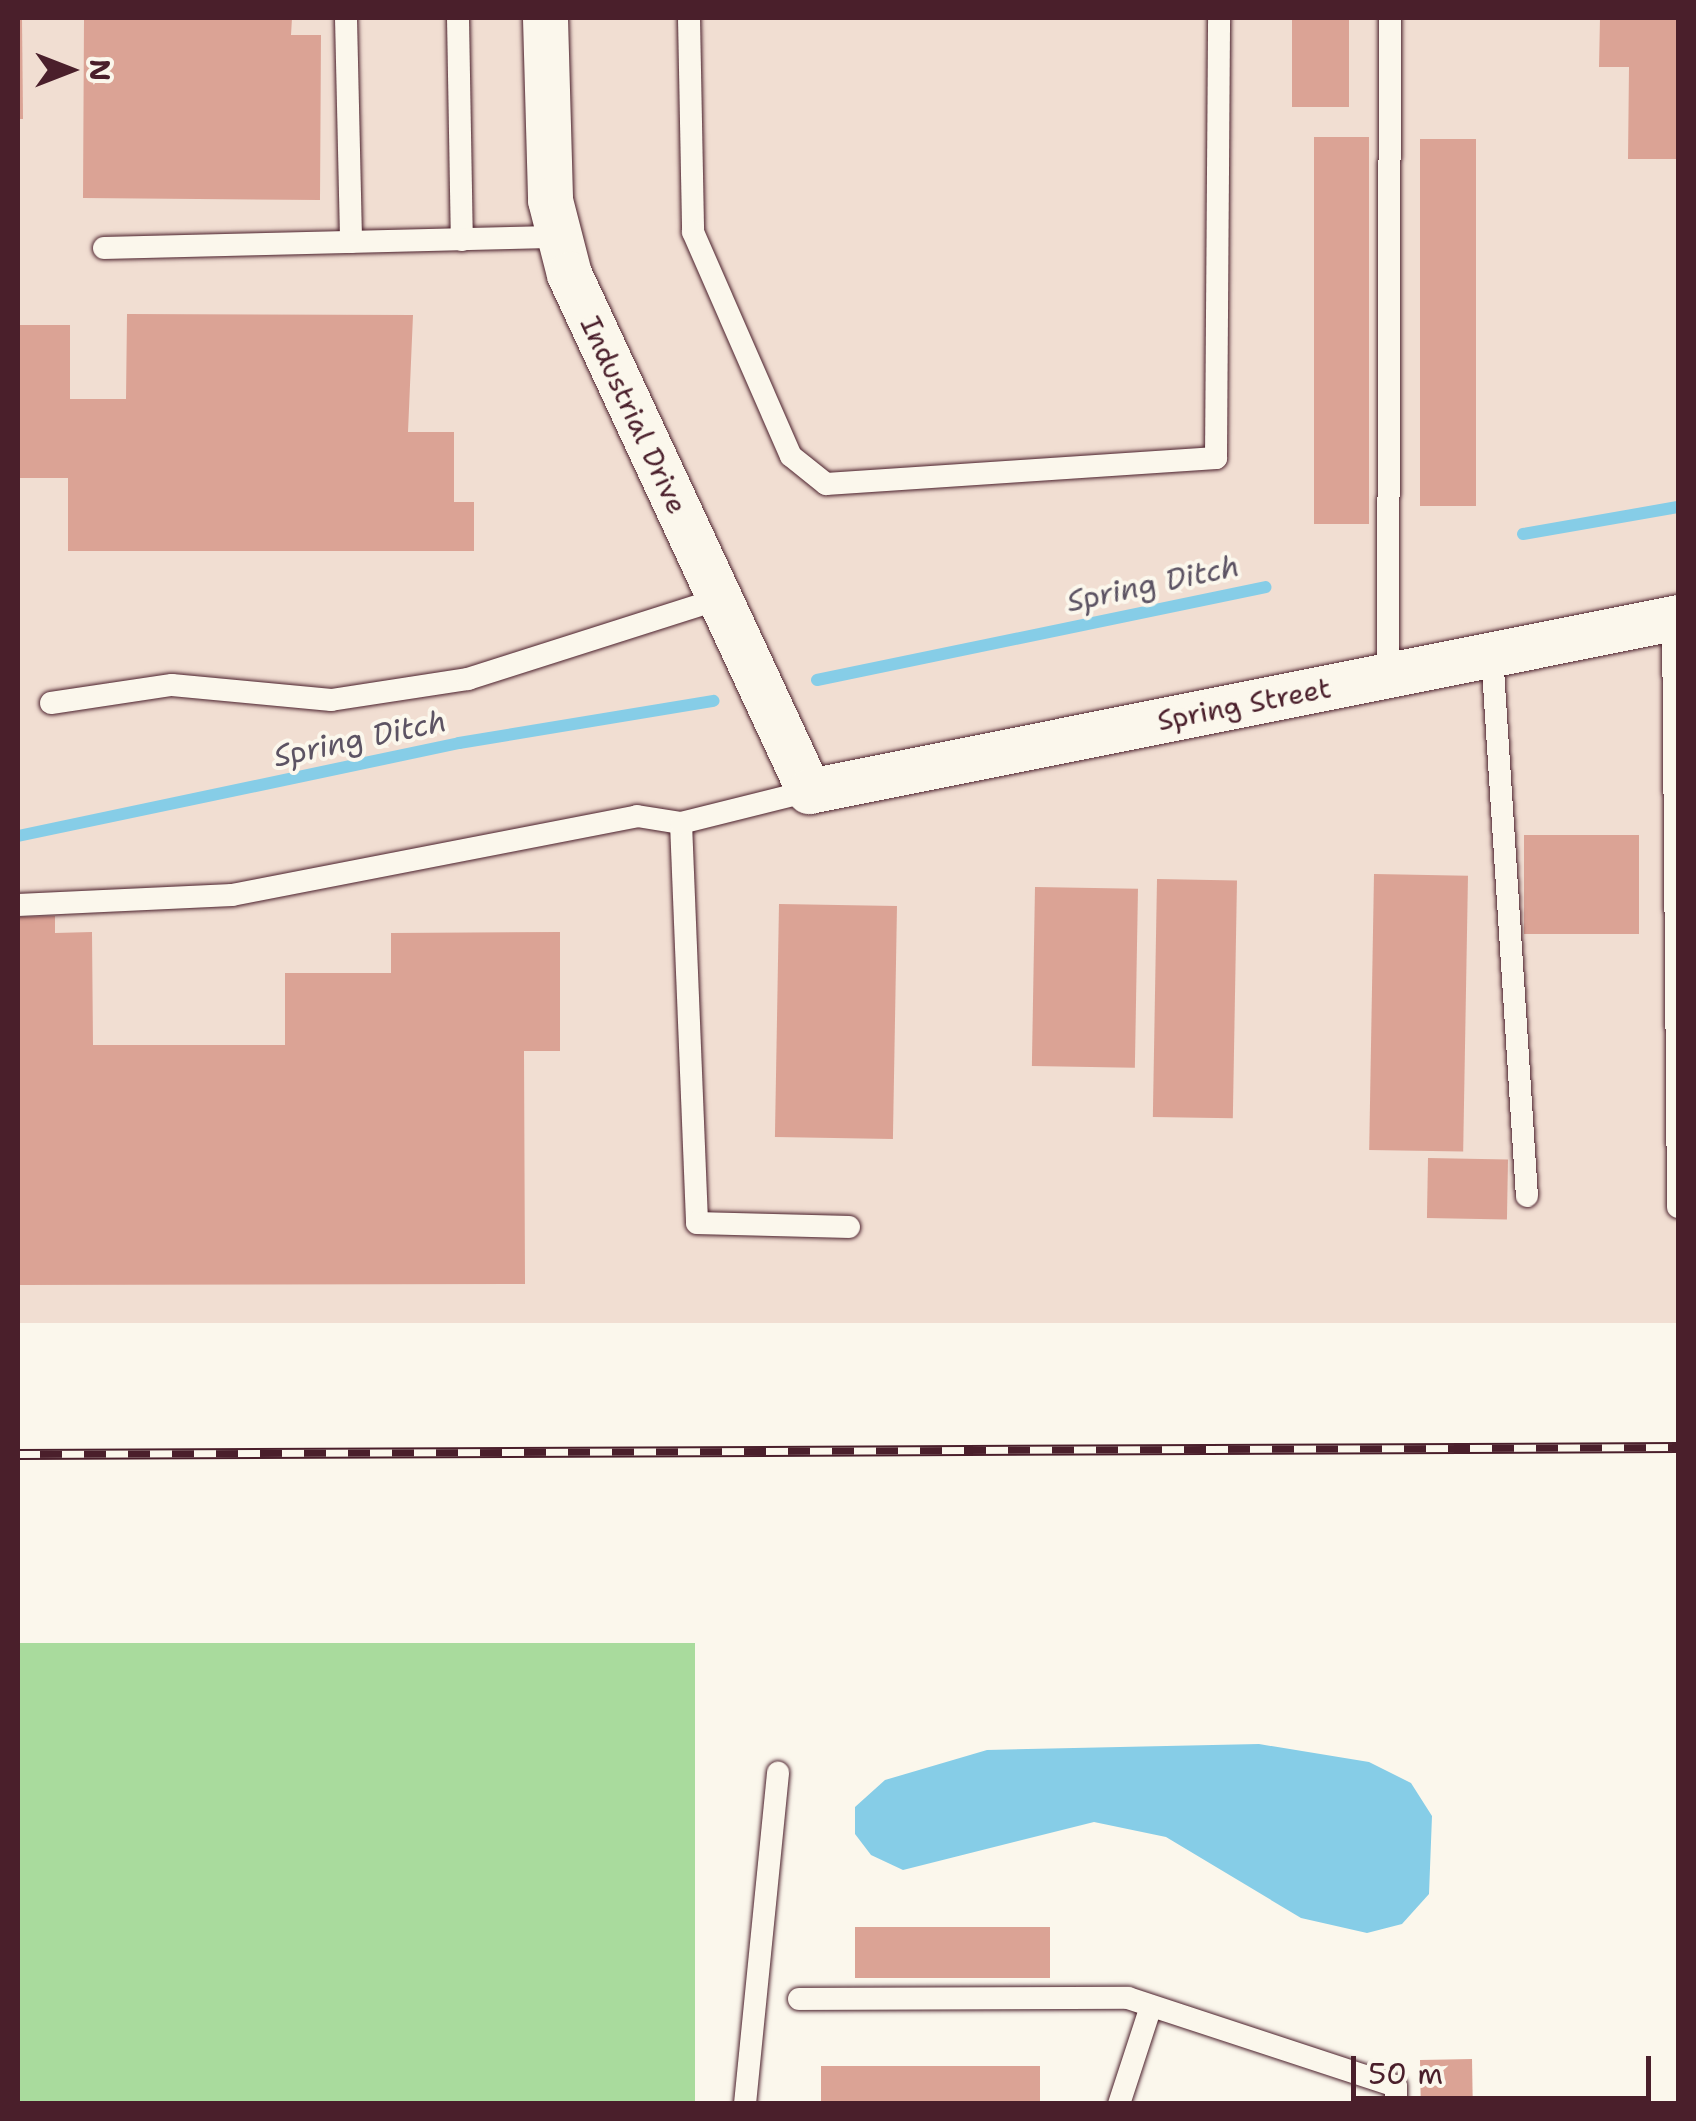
<!DOCTYPE html>
<style>
body{margin:0}
#map{position:relative;width:1696px;height:2121px;overflow:hidden;background:#fbf7ec;font-family:"Shantell Sans",sans-serif}
div>[style]{position:absolute}
[style*='--x']{left:calc(var(--x)*1px);top:calc(var(--y)*1px);width:calc(var(--w)*1px);rotate:calc(var(--a)*1deg)}
.built>*{inset:0;background:#f1ded2;transform-origin:0 0}
.green>*{inset:0;background:#a9db9d;transform-origin:0 0}
.water>*{inset:0;background:#86cde7}
.stream>*{height:12px;margin:-6px;padding:0 6px;transform-origin:6px;border-radius:6px;background:#86cde7}
.building>*{inset:0;background:#dba395;transform-origin:0 0}
.roads{filter:drop-shadow(0 0 2px #4a1f2b) drop-shadow(0 0 2px #4a1f2b)}
.service>*{height:22px;margin:-11px;padding:0 11px;transform-origin:11px;border-radius:11px;background:#fbf7ec}
.minor>*{height:45px;margin:-22.5px;padding:0 22.5px;transform-origin:22.5px;border-radius:22.5px;background:#fbf7ec}
.rail>*{height:11px;margin-top:-5.5px;transform-origin:0;background:repeating-linear-gradient(90deg,#fbf7ec 0 22px,#4a1f2b 0 44px);box-sizing:border-box;border-block:2px solid #4a1f2b}
span{translate:-50% -50%;white-space:nowrap;text-align:center;line-height:1.15;-webkit-text-stroke:8px #fbf7ec;paint-order:stroke}
.street-label{font-size:28px;color:#4a1f2b}
.water-label{font-size:30px;color:#5c5363;font-style:italic}
.frame{position:absolute;inset:0;border:20px solid #4a1f2b;pointer-events:none}
.north{position:absolute;left:20px;top:20px;width:100px;height:100px;-webkit-text-stroke:8px #fbf7ec;paint-order:stroke;rotate:90deg;font-size:28px;font-weight:700;line-height:40px;text-align:center;color:#4a1f2b}
.north::after{content:'';display:block;margin:auto;width:35px;height:45px;background:#4a1f2b;clip-path:polygon(50% 0,100% 100%,50% 72%,0 100%)}
.scale{position:absolute;left:1351px;top:2056px;width:300px;height:45px;box-sizing:border-box;border:5px solid #4a1f2b;border-top:0;padding-left:12px;font-size:30px;line-height:35px;white-space:nowrap;color:#4a1f2b;-webkit-text-stroke:8px #fbf7ec;paint-order:stroke}
</style>
<div id="map">
<div class="built">
<i style="left:18px;top:18px;width:1660px;height:1305px"></i>
</div>
<div class="green">
<i style="left:695px;top:1643px;width:460px;height:677px;rotate:90deg"></i>
</div>
<div class="water">
<i style="clip-path:polygon(1259px 1744px,1369px 1762px,1411px 1783px,1432px 1816px,1429px 1894px,1402px 1924px,1367px 1933px,1301px 1918px,1166px 1837px,1094px 1822px,903px 1870px,871px 1855px,855px 1834px,855px 1807px,885px 1780px,987px 1750px)"></i>
</div>
<div class="stream">
<i style="--x:1523;--y:534;--w:157;--a:-9.9"></i>
<i style="--x:817;--y:680;--w:458;--a:-11.7"></i>
<i style="--x:18;--y:836;--w:451;--a:-11.9"></i>
<i style="--x:459;--y:743;--w:258;--a:-9.4"></i>
</div>
<div class="building">
<i style="clip-path:polygon(18px 18px,22px 18px,23px 119px,18px 119px)"></i>
<i style="clip-path:polygon(84px 18px,292px 18px,291px 35px,321px 35px,320px 200px,83px 198px)"></i>
<i style="left:1292px;top:18px;width:57px;height:89px"></i>
<i style="clip-path:polygon(1600px 18px,1678px 18px,1678px 159px,1628px 159px,1629px 67px,1599px 67px)"></i>
<i style="left:1314px;top:137px;width:55px;height:387px"></i>
<i style="left:1420px;top:139px;width:56px;height:367px"></i>
<i style="clip-path:polygon(127px 314px,413px 315px,408px 432px,454px 432px,454px 502px,474px 502px,474px 551px,68px 551px,68px 478px,18px 478px,18px 325px,70px 325px,70px 399px,126px 399px)"></i>
<i style="left:1524px;top:835px;width:115px;height:99px"></i>
<i style="left:1374px;top:874px;width:94px;height:276px;rotate:1deg"></i>
<i style="left:1157px;top:879px;width:80px;height:238px;rotate:1deg"></i>
<i style="left:1035px;top:887px;width:103px;height:179px;rotate:1deg"></i>
<i style="left:779px;top:904px;width:118px;height:233px;rotate:1deg"></i>
<i style="clip-path:polygon(55px 916px,55px 933px,92px 932px,93px 1045px,285px 1045px,285px 973px,391px 973px,391px 933px,560px 932px,560px 1051px,524px 1051px,525px 1284px,18px 1285px,18px 917px)"></i>
<i style="left:1428px;top:1158px;width:80px;height:60px;rotate:1deg"></i>
<i style="left:1050px;top:1927px;width:51px;height:195px;rotate:90deg"></i>
<i style="left:1472px;top:2059px;width:45px;height:52px;rotate:89deg"></i>
<i style="left:821px;top:2066px;width:219px;height:38px"></i>
</div>
<div class="roads">
<div class="service">
<i style="--x:346;--y:18;--w:224;--a:88.7"></i>
<i style="--x:458;--y:18;--w:222;--a:89"></i>
<i style="--x:689;--y:18;--w:214;--a:88.9"></i>
<i style="--x:693;--y:232;--w:244;--a:66.4"></i>
<i style="--x:791;--y:456;--w:45;--a:38.7"></i>
<i style="--x:826;--y:484;--w:391;--a:-3.8"></i>
<i style="--x:1216;--y:458;--w:440;--a:-89.6"></i>
<i style="--x:104;--y:248;--w:456;--a:-1.4"></i>
<i style="--x:1673;--y:618;--w:589;--a:89.51"></i>
<i style="--x:1492;--y:654;--w:543;--a:86.31"></i>
<i style="--x:1388;--y:675;--w:657;--a:-89.83"></i>
<i style="--x:51;--y:703;--w:122;--a:-8.5"></i>
<i style="--x:172;--y:685;--w:160;--a:5.4"></i>
<i style="--x:331;--y:700;--w:139;--a:-8.7"></i>
<i style="--x:468;--y:679;--w:263;--a:-17.7"></i>
<i style="--x:681;--y:823;--w:400;--a:87.7"></i>
<i style="--x:697;--y:1223;--w:152;--a:1.5"></i>
<i style="--x:18;--y:905;--w:214;--a:-2.7"></i>
<i style="--x:232;--y:895;--w:413;--a:-11"></i>
<i style="--x:637;--y:816;--w:45;--a:9"></i>
<i style="--x:681;--y:823;--w:132;--a:-14"></i>
<i style="--x:799;--y:1999;--w:329;--a:-0.2"></i>
<i style="--x:1128;--y:1998;--w:282;--a:18.2"></i>
<i style="--x:1396;--y:2086;--w:18;--a:90"></i>
<i style="--x:745;--y:2104;--w:333;--a:-84.3"></i>
<i style="--x:1119;--y:2104;--w:103;--a:-71.9"></i>
</div>
<div class="minor">
<i style="--x:545;--y:18;--w:182;--a:88.4"></i>
<i style="--x:550;--y:200;--w:76;--a:75.6"></i>
<i style="--x:569;--y:274;--w:570;--a:65.1"></i>
<i style="--x:809;--y:791;--w:886;--a:-11.32"></i>
</div>
</div>
<div class="rail">
<i style="--x:18;--y:1454;--w:1660;--a:-0.24"></i>
</div>
<div class="street-label">
<span style="left:634px;top:415px;rotate:65deg">Industrial Drive</span>
<span style="left:1244px;top:704px;rotate:-11deg">Spring Street</span>
</div>
<div class="water-label">
<span style="left:1153px;top:584px;rotate:-12deg">Spring Ditch</span>
<span style="left:360px;top:739px;rotate:-12deg">Spring Ditch</span>
</div>
<div class="frame"></div>
<div class="north">N</div>
<div class="scale">50 m</div>
</div>
